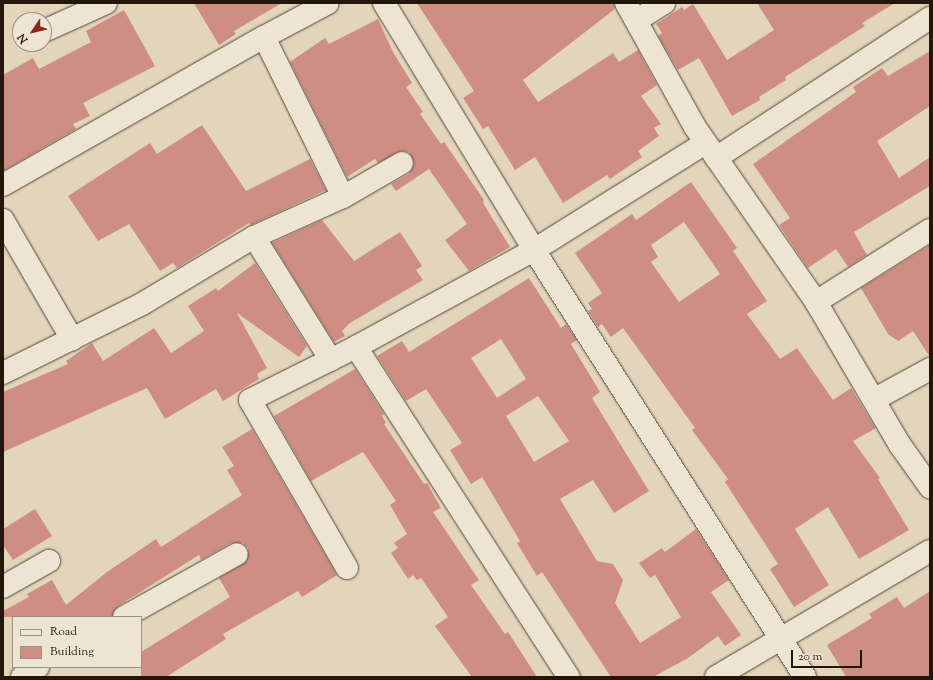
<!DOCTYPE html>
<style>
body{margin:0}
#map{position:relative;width:933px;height:680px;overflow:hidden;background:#e3d5bb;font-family:"Sorts Mill Goudy",serif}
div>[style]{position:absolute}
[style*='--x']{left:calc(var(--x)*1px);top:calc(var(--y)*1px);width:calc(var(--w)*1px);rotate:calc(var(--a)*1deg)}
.building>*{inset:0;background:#ce8e84}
.roads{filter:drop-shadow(0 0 1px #534637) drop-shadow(0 0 1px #534637)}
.minor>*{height:22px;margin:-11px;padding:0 11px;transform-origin:11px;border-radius:11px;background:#ede4d3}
span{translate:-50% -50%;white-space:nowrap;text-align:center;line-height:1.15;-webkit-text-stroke:3px #ede4d3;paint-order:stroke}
.frame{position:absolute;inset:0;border:4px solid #23160b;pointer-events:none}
.legend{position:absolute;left:12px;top:616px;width:130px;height:52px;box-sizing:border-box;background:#ede4d3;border:1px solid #9c9283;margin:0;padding:5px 7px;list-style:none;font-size:12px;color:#23160b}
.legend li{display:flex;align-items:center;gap:8px;height:20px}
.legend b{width:20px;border:1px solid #9c9283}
.north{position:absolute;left:12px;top:12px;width:40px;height:40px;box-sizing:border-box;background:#ede4d3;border:1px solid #9c9283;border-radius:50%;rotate:235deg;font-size:11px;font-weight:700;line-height:16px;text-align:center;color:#23160b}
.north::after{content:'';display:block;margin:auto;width:14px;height:18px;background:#8f2418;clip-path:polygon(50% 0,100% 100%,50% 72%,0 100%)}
.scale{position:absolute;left:791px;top:650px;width:71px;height:18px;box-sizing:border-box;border:2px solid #23160b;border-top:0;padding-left:5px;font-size:12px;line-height:14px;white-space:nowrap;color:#23160b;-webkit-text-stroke:3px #ede4d3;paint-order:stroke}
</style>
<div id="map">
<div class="building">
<i style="clip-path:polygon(194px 3px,282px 3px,234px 31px,236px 34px,219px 45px)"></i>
<i style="clip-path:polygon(417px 3px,614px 3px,615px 9px,523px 80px,538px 102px,613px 53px,619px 62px,638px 50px,657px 85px,641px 96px,661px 124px,654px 128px,659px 136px,638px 151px,642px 157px,610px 179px,607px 175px,563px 203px,535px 157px,515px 170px,488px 126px,483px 129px,463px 98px,474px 91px)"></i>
<i style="clip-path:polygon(757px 3px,895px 3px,862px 23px,865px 26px,785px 77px,786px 80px,759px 97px,760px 100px,732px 116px,699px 58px,678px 70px,658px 36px,662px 33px,656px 24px,682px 7px,684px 10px,693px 4px,727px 60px,774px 30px)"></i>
<i style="clip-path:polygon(124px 10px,155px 66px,83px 103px,90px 116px,73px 124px,76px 129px,3px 171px,3px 75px,33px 58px,39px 69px,91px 42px,86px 31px)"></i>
<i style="clip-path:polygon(378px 19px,393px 52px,412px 83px,406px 87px,423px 112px,420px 114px,441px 144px,444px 142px,484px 200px,483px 203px,510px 247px,469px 271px,445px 240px,467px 224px,429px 169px,396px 191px,391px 184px,409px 174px,414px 163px,409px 152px,402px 151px,378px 163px,375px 159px,347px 177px,290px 62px,325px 38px,329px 44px)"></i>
<i style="clip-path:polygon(930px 51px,930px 106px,877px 141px,899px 178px,930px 157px,930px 186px,854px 232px,867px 255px,848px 267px,836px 249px,808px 268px,779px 225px,790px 218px,753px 164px,856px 92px,853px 87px,882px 68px,888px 76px)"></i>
<i style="clip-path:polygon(202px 125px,246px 191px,310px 159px,326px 190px,251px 225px,249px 223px,177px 268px,173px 263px,160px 271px,129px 224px,98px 241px,68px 196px,150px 143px,157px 154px)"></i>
<i style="clip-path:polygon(evenodd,691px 182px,737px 248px,733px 251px,767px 301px,747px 314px,780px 359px,797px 348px,833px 400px,851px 388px,870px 419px,876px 428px,853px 441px,880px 478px,878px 479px,909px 530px,859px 559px,828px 507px,795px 529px,829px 585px,794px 607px,770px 569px,778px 564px,725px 482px,728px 479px,692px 430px,695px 428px,623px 328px,611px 337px,602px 324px,598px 327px,588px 311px,592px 309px,588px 303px,602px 293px,575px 253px,632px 214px,636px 220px,691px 182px,684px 222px,720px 274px,679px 302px,651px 262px,658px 257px,651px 245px,684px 222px)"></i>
<i style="clip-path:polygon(322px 220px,354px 261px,400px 232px,422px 266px,416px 270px,423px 280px,350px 323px,342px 331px,345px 336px,334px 342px,272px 243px)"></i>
<i style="clip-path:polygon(930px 245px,930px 357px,913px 331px,898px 341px,888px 334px,861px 288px)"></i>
<i style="clip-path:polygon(255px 263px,307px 346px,299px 357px,237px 313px,267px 368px,257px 374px,259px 379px,223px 401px,216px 389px,165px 419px,147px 388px,3px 452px,3px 392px,68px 364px,66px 361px,92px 343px,103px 361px,154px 328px,171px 353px,204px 331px,188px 306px,216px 288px,218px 291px)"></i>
<i style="clip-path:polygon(evenodd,529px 278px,561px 328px,566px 324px,577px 340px,571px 344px,600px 392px,592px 398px,649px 491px,614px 513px,593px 480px,560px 499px,597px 561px,613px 564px,623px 580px,615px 603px,640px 643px,681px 617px,655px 575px,650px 578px,639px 563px,662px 548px,665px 552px,696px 529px,729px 580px,711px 592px,741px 635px,725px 646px,718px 636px,688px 658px,653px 677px,611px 677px,542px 572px,537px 576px,517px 543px,520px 541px,482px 477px,471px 484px,450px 450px,462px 443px,426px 389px,406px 401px,377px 356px,402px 341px,409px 352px,529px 278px,501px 339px,526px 379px,497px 398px,471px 358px,501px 339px,529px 278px,538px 396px,569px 441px,534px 462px,506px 416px,538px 396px)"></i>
<i style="clip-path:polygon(355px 369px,384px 414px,382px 416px,386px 423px,384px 424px,424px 484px,427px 483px,441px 508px,433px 512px,479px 580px,471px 585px,505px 634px,508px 632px,537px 677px,472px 677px,435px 626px,448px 617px,421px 578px,417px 580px,413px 575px,408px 579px,391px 553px,398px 548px,394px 543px,407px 534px,390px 505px,396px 501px,363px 452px,311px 481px,274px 416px)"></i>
<i style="clip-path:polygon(252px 429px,337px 575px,302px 597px,298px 591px,223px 634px,226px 639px,166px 677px,141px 677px,141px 652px,230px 597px,219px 578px,247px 561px,248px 548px,243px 543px,231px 543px,201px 560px,199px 555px,118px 606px,112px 617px,3px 617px,3px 611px,29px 597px,27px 594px,52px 580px,66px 605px,107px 572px,156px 539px,161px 547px,242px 495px,227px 470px,234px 466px,222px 447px)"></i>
<i style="clip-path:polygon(35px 509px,52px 536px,13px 560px,3px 545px,3px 529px)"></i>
<i style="clip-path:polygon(930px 591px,930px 677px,846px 677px,827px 645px,872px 618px,869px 614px,897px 597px,904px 608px)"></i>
</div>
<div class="roads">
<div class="minor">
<i style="--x:384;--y:3;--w:289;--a:58.7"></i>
<i style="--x:534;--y:250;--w:506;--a:57.6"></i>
<i style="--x:626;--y:3;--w:142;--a:60.9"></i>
<i style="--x:695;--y:127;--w:213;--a:55.3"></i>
<i style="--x:816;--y:302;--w:166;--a:59.6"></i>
<i style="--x:900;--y:445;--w:52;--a:54.5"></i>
<i style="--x:637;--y:20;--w:32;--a:-32"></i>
<i style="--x:44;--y:31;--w:68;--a:-24.3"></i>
<i style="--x:264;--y:37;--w:178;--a:63.7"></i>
<i style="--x:716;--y:158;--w:256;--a:-33.2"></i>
<i style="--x:3;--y:185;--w:300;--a:-29.6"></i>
<i style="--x:264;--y:37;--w:72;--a:-28"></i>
<i style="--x:3;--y:220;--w:138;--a:59.9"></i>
<i style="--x:254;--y:237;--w:145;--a:58"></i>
<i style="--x:816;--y:302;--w:135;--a:-32.3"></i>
<i style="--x:356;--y:347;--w:393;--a:57.2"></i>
<i style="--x:3;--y:373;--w:155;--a:-26.4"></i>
<i style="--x:142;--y:304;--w:131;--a:-30.9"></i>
<i style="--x:254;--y:237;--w:98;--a:-24.2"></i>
<i style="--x:343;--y:197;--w:68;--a:-30"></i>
<i style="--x:875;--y:399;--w:63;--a:-28.6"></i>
<i style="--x:347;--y:568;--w:194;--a:-120"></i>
<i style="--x:250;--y:400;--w:119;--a:-26.6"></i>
<i style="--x:356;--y:347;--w:203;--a:-28.6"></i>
<i style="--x:534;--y:250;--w:202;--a:-32"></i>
<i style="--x:3;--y:587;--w:53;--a:-29.5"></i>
<i style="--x:124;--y:617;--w:129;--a:-29.1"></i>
<i style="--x:22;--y:677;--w:19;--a:-32"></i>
<i style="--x:716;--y:677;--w:248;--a:-30.5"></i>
</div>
</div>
<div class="frame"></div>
<ul class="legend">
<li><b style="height:5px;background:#ede4d3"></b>Road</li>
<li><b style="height:11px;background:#ce8e84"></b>Building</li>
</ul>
<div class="north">N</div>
<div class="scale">20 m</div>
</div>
